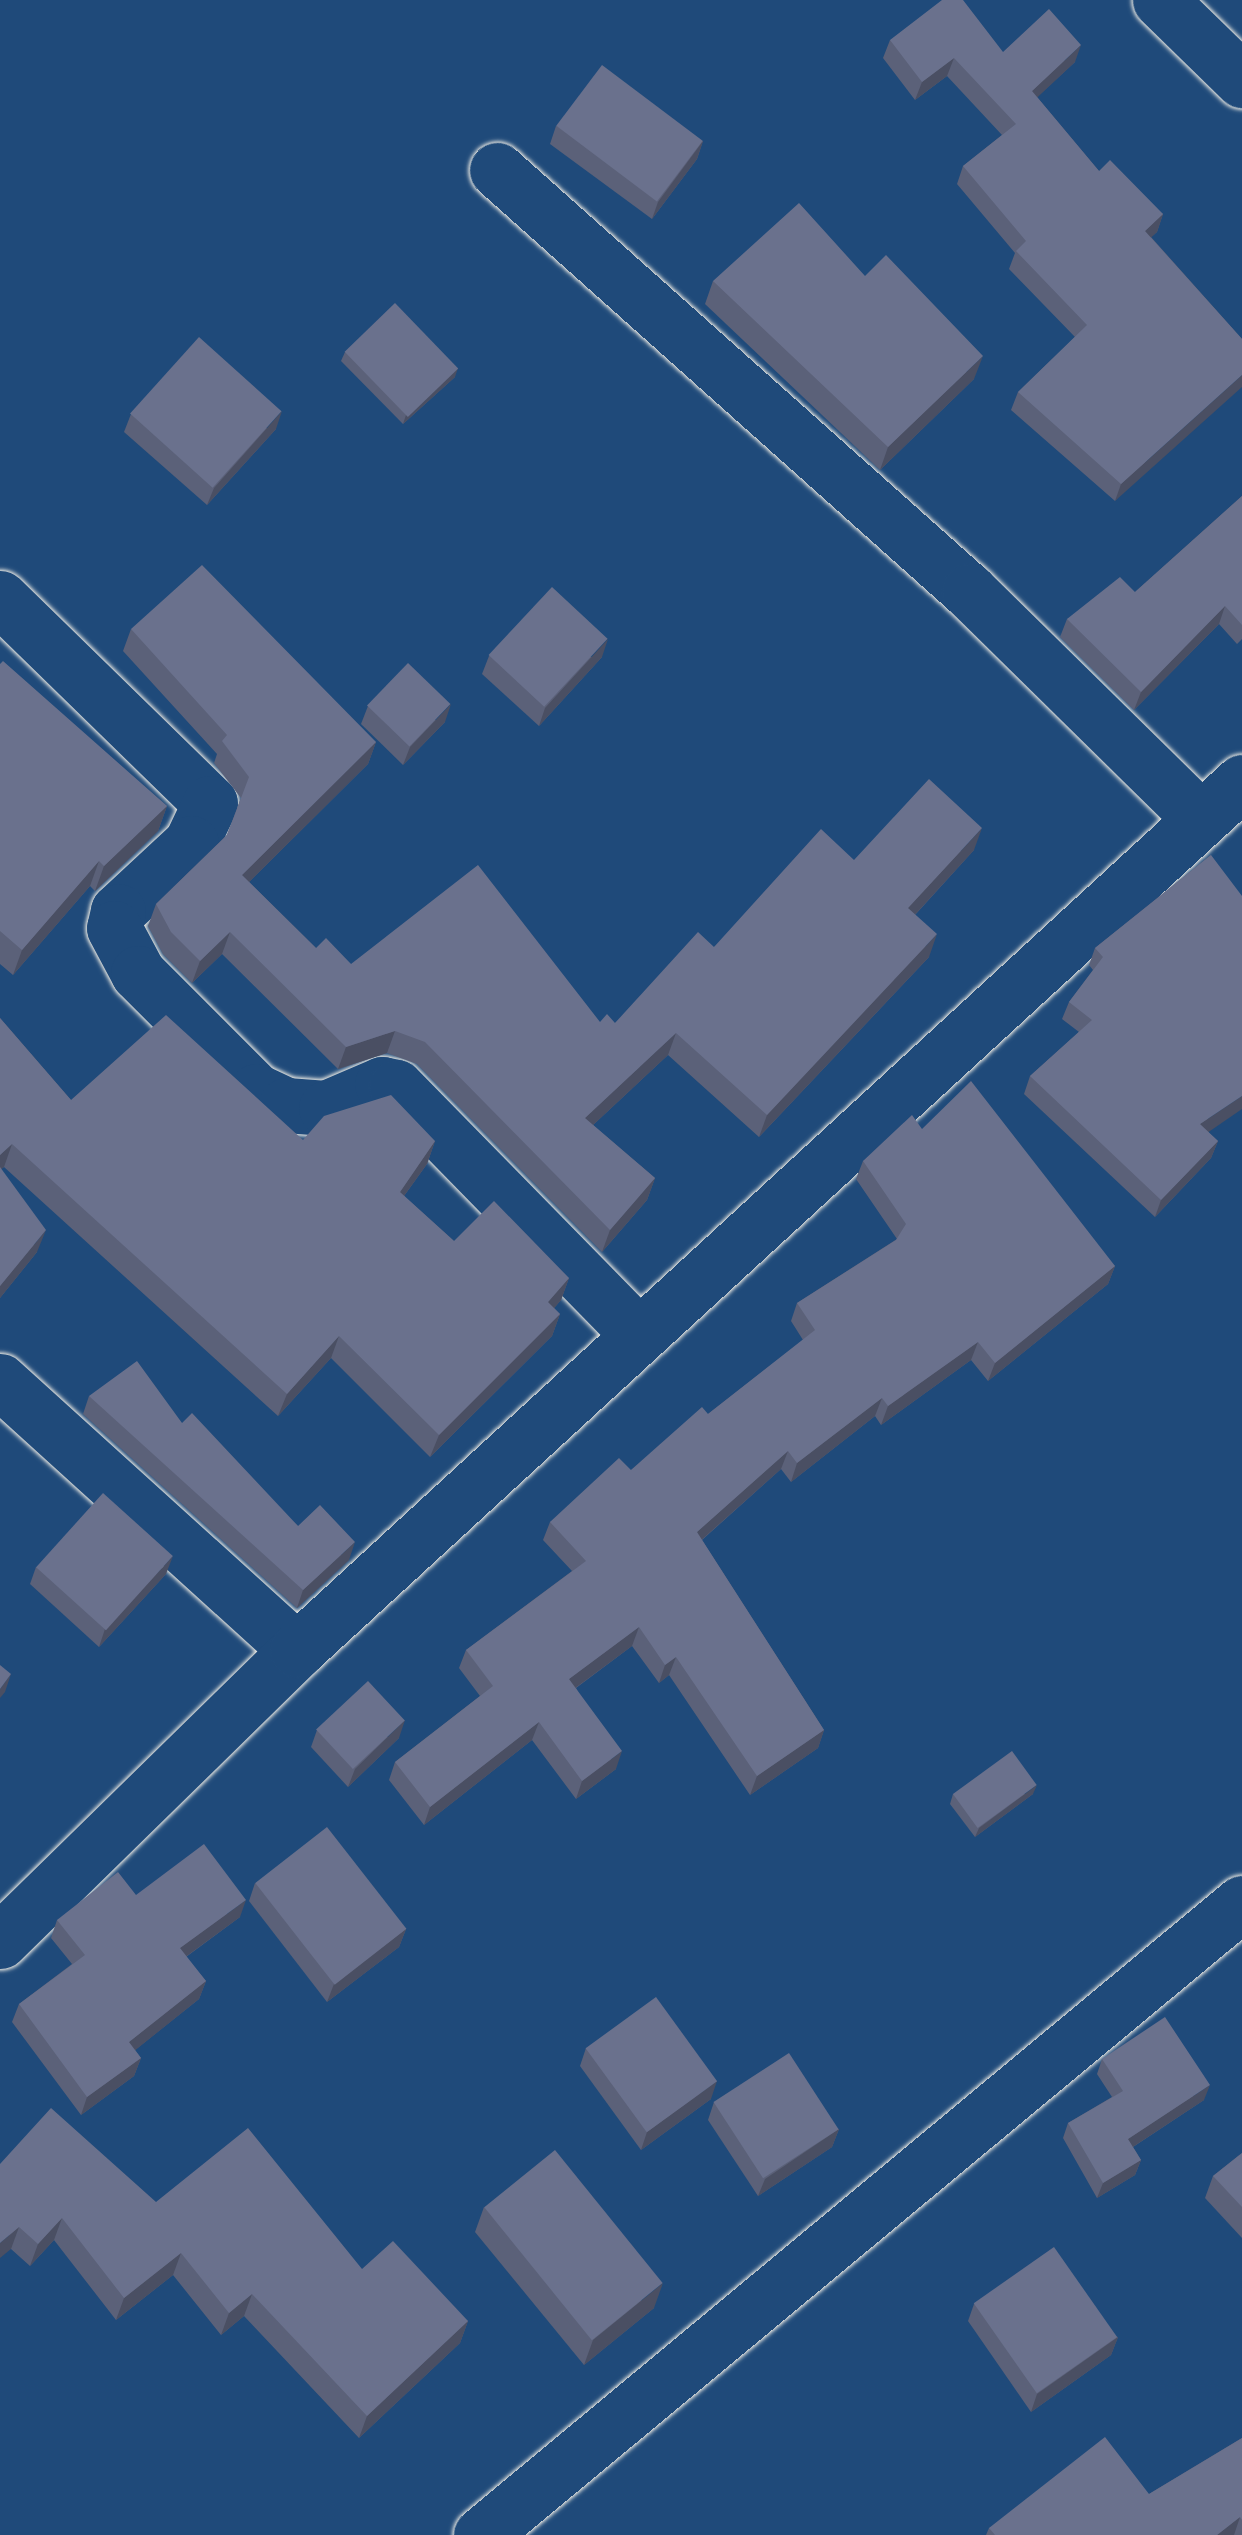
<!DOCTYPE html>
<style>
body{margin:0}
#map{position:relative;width:1242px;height:2535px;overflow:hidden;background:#1f4a7a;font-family:"Architects Daughter",sans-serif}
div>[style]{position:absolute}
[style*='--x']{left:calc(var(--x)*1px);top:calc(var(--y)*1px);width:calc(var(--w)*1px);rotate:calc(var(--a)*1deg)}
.roads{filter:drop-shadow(0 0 2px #f4f1e8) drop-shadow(0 0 2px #f4f1e8)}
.minor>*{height:55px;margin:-27.5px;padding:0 27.5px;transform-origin:27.5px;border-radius:27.5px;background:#1f4a7a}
.wall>*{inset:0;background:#5b6179}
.shaded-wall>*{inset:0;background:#4a4f63}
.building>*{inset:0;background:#6a718d;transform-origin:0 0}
span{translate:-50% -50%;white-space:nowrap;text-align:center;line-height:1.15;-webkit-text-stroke:10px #1f4a7a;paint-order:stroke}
</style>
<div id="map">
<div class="roads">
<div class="minor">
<i style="--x:1160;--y:0;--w:115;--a:44.3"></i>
<i style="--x:497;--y:170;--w:632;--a:41.73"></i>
<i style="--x:969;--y:591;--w:321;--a:44.5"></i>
<i style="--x:0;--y:598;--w:293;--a:44.3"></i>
<i style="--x:210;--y:803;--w:44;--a:115.4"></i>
<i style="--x:191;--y:843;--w:100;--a:137"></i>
<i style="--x:118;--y:911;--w:17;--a:103"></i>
<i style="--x:114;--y:928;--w:51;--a:61.9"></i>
<i style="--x:138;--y:973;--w:167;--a:45"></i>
<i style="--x:256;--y:1091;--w:33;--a:25"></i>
<i style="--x:286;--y:1105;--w:40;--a:4.3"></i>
<i style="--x:326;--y:1108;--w:61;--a:-23.2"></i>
<i style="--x:382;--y:1084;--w:14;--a:12"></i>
<i style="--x:396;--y:1087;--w:346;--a:45.6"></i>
<i style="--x:0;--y:1381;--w:401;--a:42.2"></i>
<i style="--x:0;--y:1941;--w:416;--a:-44.4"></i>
<i style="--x:297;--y:1650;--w:1283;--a:-42.57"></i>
<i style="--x:481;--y:2535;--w:989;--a:-39.71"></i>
</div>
</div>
<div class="wall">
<i style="clip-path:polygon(890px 40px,1003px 52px,1075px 62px,1037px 97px,1099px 171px,1163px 214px,1157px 232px,1151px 237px,1242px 339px,1115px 501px,1011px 410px,1018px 392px,1075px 337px,1009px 269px,1015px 253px,957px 184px,963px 166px,1002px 135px,947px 76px,915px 100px,883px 58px)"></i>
<i style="clip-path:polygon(556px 126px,703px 141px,697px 159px,652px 219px,550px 144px)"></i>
<i style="clip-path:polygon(865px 276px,974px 379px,880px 470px,705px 304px,713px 281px)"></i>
<i style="clip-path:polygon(345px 352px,455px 377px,403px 424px,341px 361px)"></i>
<i style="clip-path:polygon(131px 414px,276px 429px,207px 505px,124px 432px)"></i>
<i style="clip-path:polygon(1242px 496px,1242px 639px,1237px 644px,1219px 624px,1134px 710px,1060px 637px,1067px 619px,1135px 592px)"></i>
<i style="clip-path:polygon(131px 629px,376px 742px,368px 764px,249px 882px,316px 948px,351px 964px,600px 1022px,615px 1023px,714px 947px,854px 860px,974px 850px,915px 915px,929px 957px,759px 1137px,668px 1055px,593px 1125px,655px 1178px,647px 1200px,602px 1252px,417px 1064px,387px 1053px,338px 1069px,222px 954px,192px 983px,163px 954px,148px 926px,156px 904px,227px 835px,241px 798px,214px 763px,217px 754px,123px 651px)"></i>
<i style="clip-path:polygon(489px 656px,602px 657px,539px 726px,482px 674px)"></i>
<i style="clip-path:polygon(0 664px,167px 806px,158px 831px,95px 891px,90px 886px,13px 975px,0 964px)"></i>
<i style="clip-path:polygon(368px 706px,445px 722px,403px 765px,361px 724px)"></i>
<i style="clip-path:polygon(1211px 855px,1208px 1132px,1218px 1141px,1211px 1158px,1155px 1217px,1024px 1094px,1030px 1076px,1079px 1032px,1062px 1019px,1069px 1002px,1093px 970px,1089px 965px,1095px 948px)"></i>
<i style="clip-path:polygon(0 1018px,71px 1100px,303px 1140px,435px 1141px,427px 1164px,404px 1196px,454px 1241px,569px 1278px,561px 1300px,554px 1308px,560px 1314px,552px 1336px,430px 1457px,331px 1358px,278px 1416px,4px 1167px,1px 1169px,37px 1252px,0 1298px)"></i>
<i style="clip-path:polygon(922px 1129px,1115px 1266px,1108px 1284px,988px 1381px,971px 1360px,881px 1425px,875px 1416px,791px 1482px,781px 1469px,702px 1540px,824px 1730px,818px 1748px,750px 1795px,669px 1675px,659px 1683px,632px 1646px,576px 1688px,616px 1769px,576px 1799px,532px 1740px,424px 1825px,389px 1780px,395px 1762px,480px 1696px,459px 1668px,466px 1650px,572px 1571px,543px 1540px,550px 1522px,631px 1470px,708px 1414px,803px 1340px,791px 1321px,797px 1303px,897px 1239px,856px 1179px,863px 1161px)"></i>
<i style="clip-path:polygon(89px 1396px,182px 1423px,298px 1526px,349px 1560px,297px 1608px,83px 1414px)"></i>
<i style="clip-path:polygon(36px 1567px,166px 1574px,99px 1647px,30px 1584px)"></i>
<i style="clip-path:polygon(317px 1730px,399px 1738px,348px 1787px,311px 1747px)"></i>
<i style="clip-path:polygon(953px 1794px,1033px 1794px,975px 1837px,950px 1804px)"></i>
<i style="clip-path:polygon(255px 1883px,406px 1929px,399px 1947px,327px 2002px,249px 1901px)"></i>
<i style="clip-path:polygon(136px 1895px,240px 1917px,186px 1957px,206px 1981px,199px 1999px,135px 2050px,141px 2058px,134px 2076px,81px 2115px,12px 2022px,19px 2004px,72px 1964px,51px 1938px,57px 1920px)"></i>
<i style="clip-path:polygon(586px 2048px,711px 2099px,641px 2150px,580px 2066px)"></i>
<i style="clip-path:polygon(1102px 2059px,1204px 2100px,1133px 2147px,1141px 2160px,1135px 2175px,1097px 2198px,1063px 2138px,1068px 2123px,1112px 2097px,1097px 2074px)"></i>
<i style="clip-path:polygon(714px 2102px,839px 2129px,832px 2147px,758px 2196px,708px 2120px)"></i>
<i style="clip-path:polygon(1242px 2153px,1242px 2238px,1205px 2198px,1213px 2176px)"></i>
<i style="clip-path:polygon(0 2164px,156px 2202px,362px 2269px,468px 2321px,460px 2343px,359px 2438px,244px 2316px,221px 2335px,173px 2275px,116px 2320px,54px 2240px,30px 2266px,11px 2249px)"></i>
<i style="clip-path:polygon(484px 2207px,654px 2308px,584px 2365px,475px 2232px)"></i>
<i style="clip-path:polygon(974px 2304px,1118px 2337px,1111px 2355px,1031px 2412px,968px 2321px)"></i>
<i style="clip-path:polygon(1242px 2438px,1242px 2535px,986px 2535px,989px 2528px,1149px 2494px)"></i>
</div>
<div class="shaded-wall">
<i style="clip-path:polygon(1081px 45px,1075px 62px,1025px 109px,1032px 91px)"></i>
<i style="clip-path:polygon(954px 58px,947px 76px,915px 100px,922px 82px)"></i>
<i style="clip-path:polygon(703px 141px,697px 159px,652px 219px,658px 202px)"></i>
<i style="clip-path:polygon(1163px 214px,1157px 232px,1139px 249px,1145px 231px)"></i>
<i style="clip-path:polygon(983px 356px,974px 379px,880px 470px,888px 447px)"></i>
<i style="clip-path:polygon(458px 368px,455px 377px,403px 424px,406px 415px)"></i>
<i style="clip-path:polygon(1242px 375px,1242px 387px,1115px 501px,1121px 484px)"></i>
<i style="clip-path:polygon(282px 411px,276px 429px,207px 505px,214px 488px)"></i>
<i style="clip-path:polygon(1225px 606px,1219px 624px,1134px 710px,1141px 692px)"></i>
<i style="clip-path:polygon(608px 639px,602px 657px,539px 726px,545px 708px)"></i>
<i style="clip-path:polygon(451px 704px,445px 722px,403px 765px,410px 747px)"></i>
<i style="clip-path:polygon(376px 742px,368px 764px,234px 897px,242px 875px)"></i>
<i style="clip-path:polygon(167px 806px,158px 831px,95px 891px,104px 866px)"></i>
<i style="clip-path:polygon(982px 828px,974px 850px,900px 931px,908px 908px)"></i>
<i style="clip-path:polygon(99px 861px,90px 886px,13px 975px,22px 950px)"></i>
<i style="clip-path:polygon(230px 932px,222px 954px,192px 983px,200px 961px)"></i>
<i style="clip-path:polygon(937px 934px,929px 957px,759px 1137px,767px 1115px)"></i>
<i style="clip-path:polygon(395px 1031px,387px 1053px,338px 1069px,346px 1047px)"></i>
<i style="clip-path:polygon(676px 1033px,668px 1055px,577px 1140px,585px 1118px)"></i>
<i style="clip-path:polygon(1242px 1096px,1242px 1109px,1194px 1142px,1200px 1124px)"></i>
<i style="clip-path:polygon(435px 1141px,427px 1164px,391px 1214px,400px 1192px)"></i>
<i style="clip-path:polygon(1218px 1141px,1211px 1158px,1155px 1217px,1161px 1200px)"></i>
<i style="clip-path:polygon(12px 1144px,4px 1167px,0 1170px,0 1155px)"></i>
<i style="clip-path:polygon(655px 1178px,647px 1200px,602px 1252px,610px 1230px)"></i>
<i style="clip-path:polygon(46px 1230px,37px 1252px,0 1298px,0 1286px)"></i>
<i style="clip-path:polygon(1115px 1266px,1108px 1284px,988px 1381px,995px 1363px)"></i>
<i style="clip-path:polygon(569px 1278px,561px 1300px,540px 1325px,548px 1302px)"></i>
<i style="clip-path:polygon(560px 1314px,552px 1336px,430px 1457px,439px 1435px)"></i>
<i style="clip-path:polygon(339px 1336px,331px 1358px,278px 1416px,287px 1394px)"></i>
<i style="clip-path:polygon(978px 1342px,971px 1360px,881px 1425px,888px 1406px)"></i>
<i style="clip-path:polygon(882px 1398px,875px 1416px,791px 1482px,797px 1463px)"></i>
<i style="clip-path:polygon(788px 1451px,781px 1469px,690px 1550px,697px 1532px)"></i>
<i style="clip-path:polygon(355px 1542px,349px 1560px,297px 1608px,303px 1590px)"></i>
<i style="clip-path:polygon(173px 1556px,166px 1574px,99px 1647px,105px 1629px)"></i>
<i style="clip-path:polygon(639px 1627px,632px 1646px,563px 1697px,569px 1679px)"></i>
<i style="clip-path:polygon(676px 1657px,669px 1675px,659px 1683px,665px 1665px)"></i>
<i style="clip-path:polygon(11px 1674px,5px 1692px,0 1698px,0 1689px)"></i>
<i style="clip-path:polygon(405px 1720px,399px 1738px,348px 1787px,355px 1769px)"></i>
<i style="clip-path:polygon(539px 1722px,532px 1740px,424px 1825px,430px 1807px)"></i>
<i style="clip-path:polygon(824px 1730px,818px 1748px,750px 1795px,757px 1776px)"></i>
<i style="clip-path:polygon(622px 1751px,616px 1769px,576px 1799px,582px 1781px)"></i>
<i style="clip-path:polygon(1037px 1785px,1033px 1794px,975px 1837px,979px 1828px)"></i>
<i style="clip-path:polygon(246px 1900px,240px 1917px,173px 1966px,180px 1948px)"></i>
<i style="clip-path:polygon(406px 1929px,399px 1947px,327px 2002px,334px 1984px)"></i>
<i style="clip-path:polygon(206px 1981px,199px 1999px,123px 2060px,129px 2042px)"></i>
<i style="clip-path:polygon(141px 2058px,134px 2076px,81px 2115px,87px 2097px)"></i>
<i style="clip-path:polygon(717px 2081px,711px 2099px,641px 2150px,647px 2132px)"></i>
<i style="clip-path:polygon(1210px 2085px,1204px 2100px,1122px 2154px,1128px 2139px)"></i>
<i style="clip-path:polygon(839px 2129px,832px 2147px,758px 2196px,765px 2179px)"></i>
<i style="clip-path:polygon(1141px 2160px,1135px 2175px,1097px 2198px,1103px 2183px)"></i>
<i style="clip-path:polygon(62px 2218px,54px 2240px,30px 2266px,38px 2244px)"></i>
<i style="clip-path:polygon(19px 2227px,11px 2249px,0 2258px,0 2243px)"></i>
<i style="clip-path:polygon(181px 2253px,173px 2275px,116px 2320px,124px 2298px)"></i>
<i style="clip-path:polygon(663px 2283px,654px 2308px,584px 2365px,593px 2340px)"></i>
<i style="clip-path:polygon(252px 2294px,244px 2316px,221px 2335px,229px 2313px)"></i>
<i style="clip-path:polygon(468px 2321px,460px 2343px,359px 2438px,367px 2416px)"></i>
<i style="clip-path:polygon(1118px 2337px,1111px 2355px,1031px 2412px,1037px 2394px)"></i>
<i style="clip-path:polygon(1240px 2517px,1234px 2535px,1217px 2535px)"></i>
</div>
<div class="building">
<i style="clip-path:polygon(942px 0,963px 0,1003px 52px,1049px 9px,1081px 45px,1032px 91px,1099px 171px,1110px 160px,1163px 214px,1145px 231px,1242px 339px,1242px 375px,1121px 484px,1018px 392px,1087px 325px,1016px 251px,1026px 241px,963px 166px,1016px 124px,954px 58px,922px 82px,890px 40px)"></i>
<i style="left:602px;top:65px;width:126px;height:76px;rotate:37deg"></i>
<i style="clip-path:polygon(799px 203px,865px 276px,886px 255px,983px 356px,888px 447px,713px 281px)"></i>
<i style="left:395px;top:303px;width:91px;height:70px;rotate:46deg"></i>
<i style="left:199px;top:337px;width:111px;height:103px;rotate:42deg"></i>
<i style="clip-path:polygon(1242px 496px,1242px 625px,1225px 606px,1141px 692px,1067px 619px,1120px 577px,1135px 592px)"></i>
<i style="clip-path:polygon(202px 565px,376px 742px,242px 875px,316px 948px,326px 938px,351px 964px,478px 865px,600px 1022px,607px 1014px,615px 1023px,698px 932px,714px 947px,821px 829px,854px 860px,929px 779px,982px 828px,908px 908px,937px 934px,767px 1115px,676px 1033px,585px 1118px,655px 1178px,610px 1230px,425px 1042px,395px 1031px,346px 1047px,230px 932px,200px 961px,171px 932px,156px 904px,227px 835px,249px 777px,222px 741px,227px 735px,131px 629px)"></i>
<i style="left:552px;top:587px;width:76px;height:93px;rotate:43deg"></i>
<i style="clip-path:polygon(3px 661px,167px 806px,104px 866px,99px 861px,22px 950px,0 931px,0 664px)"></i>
<i style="left:408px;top:663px;width:59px;height:59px;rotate:44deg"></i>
<i style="clip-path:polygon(1211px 855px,1242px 896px,1242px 1096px,1200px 1124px,1218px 1141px,1161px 1200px,1030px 1076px,1092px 1020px,1069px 1002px,1103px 957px,1095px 948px)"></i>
<i style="clip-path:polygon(166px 1015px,303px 1140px,324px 1116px,391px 1095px,435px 1141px,400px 1192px,454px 1241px,494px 1201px,569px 1278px,548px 1302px,560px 1314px,439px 1435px,339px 1336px,287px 1394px,12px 1144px,0 1155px,0 1018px,71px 1100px)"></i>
<i style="clip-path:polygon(971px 1081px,1115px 1266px,995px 1363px,978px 1342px,888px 1406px,882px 1398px,797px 1463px,788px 1451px,697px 1532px,824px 1730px,757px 1776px,676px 1657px,665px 1665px,639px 1627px,569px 1679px,622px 1751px,582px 1781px,539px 1722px,430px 1807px,395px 1762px,493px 1686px,466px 1650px,586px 1561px,550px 1522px,619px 1458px,631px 1470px,702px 1407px,708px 1414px,815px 1330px,797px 1303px,896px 1240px,906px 1224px,863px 1161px,912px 1115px,922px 1129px)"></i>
<i style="clip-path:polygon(0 1167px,46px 1230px,0 1286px)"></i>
<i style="clip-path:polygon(137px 1361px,182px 1423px,192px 1413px,298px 1526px,320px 1505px,355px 1542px,303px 1590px,89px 1396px)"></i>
<i style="left:103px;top:1493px;width:94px;height:100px;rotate:42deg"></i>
<i style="clip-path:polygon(0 1665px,11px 1674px,0 1689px)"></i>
<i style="left:368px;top:1681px;width:54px;height:71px;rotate:47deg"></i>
<i style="left:1012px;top:1751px;width:42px;height:73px;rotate:54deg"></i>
<i style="left:327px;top:1827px;width:129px;height:91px;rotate:52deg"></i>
<i style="clip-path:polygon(204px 1844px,246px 1900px,180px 1948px,206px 1981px,129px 2042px,141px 2058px,87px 2097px,19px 2004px,85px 1955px,57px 1920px,118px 1872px,136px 1895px)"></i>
<i style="left:656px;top:1997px;width:104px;height:87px;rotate:54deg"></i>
<i style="clip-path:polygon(1165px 2017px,1210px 2085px,1128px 2139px,1141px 2160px,1103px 2183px,1068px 2123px,1123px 2091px,1102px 2059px)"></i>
<i style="left:789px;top:2053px;width:91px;height:90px;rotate:57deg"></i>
<i style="clip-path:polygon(51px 2108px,156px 2202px,248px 2128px,362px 2269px,393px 2241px,468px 2321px,367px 2416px,252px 2294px,229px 2313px,181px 2253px,124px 2298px,62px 2218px,38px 2244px,19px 2227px,0 2243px,0 2164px)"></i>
<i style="left:555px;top:2150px;width:171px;height:91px;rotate:51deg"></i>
<i style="clip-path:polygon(1242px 2153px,1242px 2207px,1213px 2176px)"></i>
<i style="left:1054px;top:2247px;width:110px;height:98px;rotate:55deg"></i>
<i style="clip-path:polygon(1105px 2437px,1149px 2494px,1242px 2438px,1242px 2520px,1240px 2517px,1217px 2535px,995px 2535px,989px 2528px)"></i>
</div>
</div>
